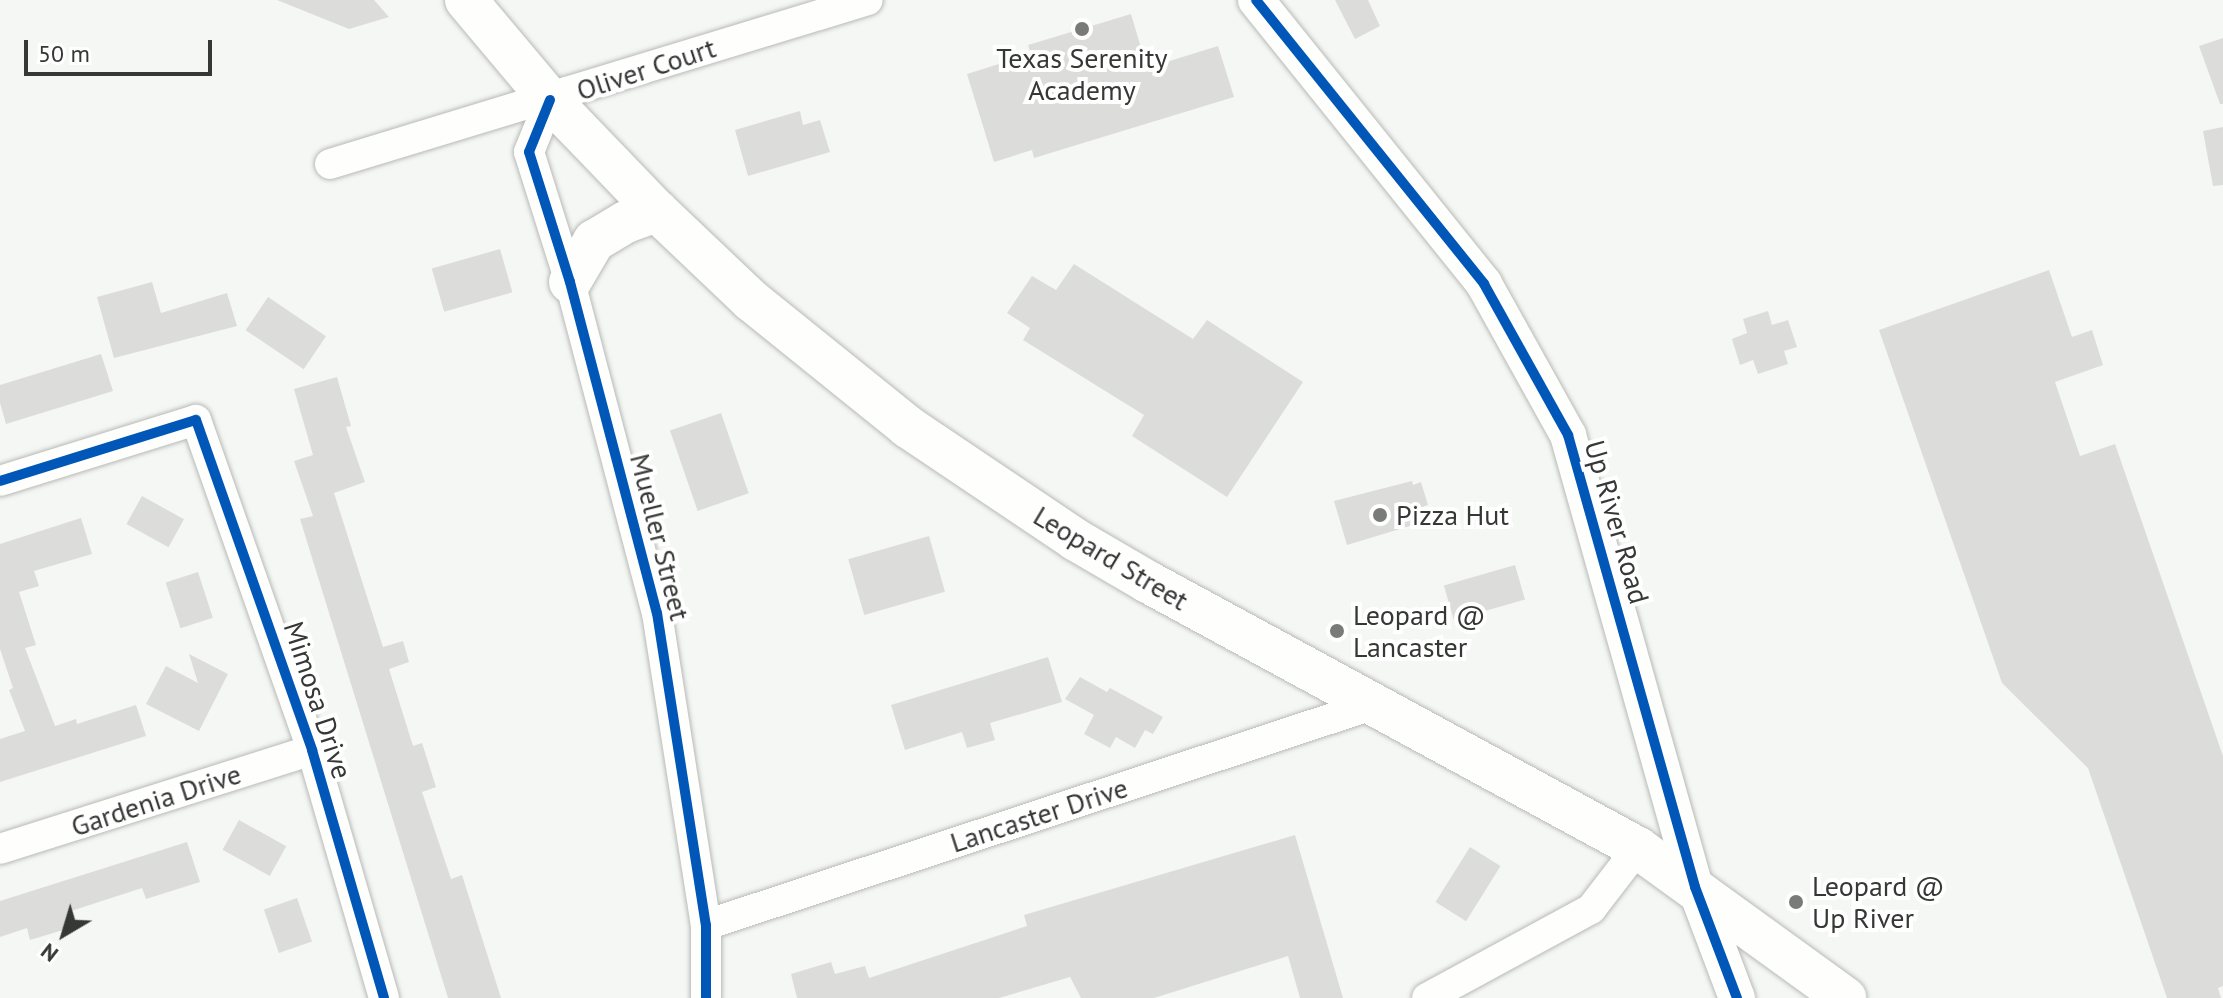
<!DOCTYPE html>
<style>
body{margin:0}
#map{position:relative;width:2223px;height:998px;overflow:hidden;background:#f5f7f4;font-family:"PT Sans",sans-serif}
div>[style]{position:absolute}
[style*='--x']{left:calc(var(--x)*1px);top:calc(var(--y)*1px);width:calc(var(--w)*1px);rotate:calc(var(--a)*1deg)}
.building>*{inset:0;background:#dcdddb;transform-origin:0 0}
.roads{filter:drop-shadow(0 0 2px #b8bab8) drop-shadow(0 0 2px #b8bab8)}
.minor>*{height:30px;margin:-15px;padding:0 15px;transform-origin:15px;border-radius:15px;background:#fefefd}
.tertiary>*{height:36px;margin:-18px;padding:0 18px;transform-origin:18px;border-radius:18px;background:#fefefd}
.secondary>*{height:42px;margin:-21px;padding:0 21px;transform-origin:21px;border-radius:21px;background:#fefefd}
.cycleway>*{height:10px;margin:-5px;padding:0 5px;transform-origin:5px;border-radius:5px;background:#0057b8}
.dots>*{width:22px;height:22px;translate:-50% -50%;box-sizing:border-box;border:4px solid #fff;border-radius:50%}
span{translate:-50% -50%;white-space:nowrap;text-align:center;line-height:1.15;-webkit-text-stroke:8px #fff;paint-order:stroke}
.poi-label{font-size:28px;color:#363836}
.left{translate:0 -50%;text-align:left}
.street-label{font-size:28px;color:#363836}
.north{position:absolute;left:24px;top:894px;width:80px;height:80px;-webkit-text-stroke:6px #fff;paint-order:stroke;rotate:218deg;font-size:22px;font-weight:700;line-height:32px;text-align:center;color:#363836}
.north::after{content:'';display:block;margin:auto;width:28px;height:36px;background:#363836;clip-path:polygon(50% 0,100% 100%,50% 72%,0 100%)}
.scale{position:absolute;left:24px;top:40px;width:188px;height:36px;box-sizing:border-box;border:4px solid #363836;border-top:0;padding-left:10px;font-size:24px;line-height:28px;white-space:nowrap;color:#363836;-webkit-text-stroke:6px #fff;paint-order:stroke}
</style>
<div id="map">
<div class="building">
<i style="clip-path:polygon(277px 0,374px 0,389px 17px,349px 29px)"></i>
<i style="clip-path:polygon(1335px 0,1368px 0,1380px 26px,1355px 39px)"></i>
<i style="clip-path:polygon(1131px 14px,1147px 68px,1218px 46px,1234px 97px,1034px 158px,1032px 150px,994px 162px,967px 74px,1031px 54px,1028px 45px)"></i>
<i style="clip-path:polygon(2223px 38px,2223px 104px,2220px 104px,2199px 46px)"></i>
<i style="clip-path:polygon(800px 111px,803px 125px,820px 120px,830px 152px,748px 176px,735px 130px)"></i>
<i style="clip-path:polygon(2223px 127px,2223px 185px,2213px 186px,2203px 131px)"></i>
<i style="left:500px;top:249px;width:45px;height:71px;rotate:74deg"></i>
<i style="clip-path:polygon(1074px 264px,1193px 339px,1207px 320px,1303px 382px,1227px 497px,1132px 436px,1144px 415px,1023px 340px,1030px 328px,1007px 313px,1032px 276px,1056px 290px)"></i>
<i style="clip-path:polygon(2049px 270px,2072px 337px,2092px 330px,2103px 365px,2055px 382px,2080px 456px,2115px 444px,2223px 756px,2223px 986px,2218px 988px,2221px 998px,2167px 998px,2088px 768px,2002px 683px,1879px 330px)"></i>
<i style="clip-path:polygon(152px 282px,161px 313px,227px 293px,237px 326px,114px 358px,97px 297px)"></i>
<i style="left:268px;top:297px;width:70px;height:40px;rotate:34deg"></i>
<i style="clip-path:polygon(1768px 311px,1772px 325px,1788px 320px,1797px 347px,1784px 351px,1788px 364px,1758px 374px,1753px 360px,1740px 365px,1732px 339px,1747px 333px,1743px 319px)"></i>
<i style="clip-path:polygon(101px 354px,113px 391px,6px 424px,0 403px,0 385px)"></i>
<i style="clip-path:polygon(337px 377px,351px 426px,346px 427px,365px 482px,334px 493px,383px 647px,403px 641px,409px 662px,389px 669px,413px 746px,422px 743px,436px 787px,422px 792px,451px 879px,462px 875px,501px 998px,448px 998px,300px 519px,313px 516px,294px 461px,313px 455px,294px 389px)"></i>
<i style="left:721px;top:413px;width:85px;height:54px;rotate:71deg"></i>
<i style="clip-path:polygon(1412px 481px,1413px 485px,1421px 482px,1428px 505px,1419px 508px,1423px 522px,1347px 545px,1334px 501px)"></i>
<i style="left:142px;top:496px;width:48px;height:32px;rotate:29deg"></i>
<i style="clip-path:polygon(81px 518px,92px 554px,34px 571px,39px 586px,19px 592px,36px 645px,25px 648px,55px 726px,76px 719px,77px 724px,136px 705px,146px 736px,0 782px,0 739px,25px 731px,9px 690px,13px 688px,0 649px,0 544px)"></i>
<i style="left:929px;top:536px;width:58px;height:84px;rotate:74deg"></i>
<i style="left:1515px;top:565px;width:36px;height:74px;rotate:74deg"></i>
<i style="left:198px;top:572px;width:48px;height:34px;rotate:72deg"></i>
<i style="clip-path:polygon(189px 654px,228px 674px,199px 731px,146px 704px,166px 666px,198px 683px)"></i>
<i style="clip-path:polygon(1048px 657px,1062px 702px,990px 723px,995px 740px,967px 748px,962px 732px,905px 750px,891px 705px)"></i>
<i style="clip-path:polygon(1080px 677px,1107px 692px,1110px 688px,1163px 717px,1153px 734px,1145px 730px,1135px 748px,1116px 737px,1110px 748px,1084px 734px,1094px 715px,1065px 699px)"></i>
<i style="left:239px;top:820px;width:54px;height:34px;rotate:29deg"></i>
<i style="clip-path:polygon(1295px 835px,1343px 998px,1300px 998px,1288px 956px,1154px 998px,1081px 998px,1070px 977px,999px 998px,797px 998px,791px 974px,831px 962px,835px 974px,865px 966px,869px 978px,1027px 926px,1024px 915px)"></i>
<i style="clip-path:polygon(187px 842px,200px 882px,146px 899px,142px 888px,68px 912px,73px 927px,30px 940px,27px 928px,0 937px,0 901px)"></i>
<i style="left:1470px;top:847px;width:36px;height:65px;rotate:32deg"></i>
<i style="left:297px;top:898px;width:46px;height:35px;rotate:71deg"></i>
</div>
<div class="roads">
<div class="minor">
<i style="--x:550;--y:100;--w:56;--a:112"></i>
<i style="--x:529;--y:152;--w:136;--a:72.5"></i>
<i style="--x:570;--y:282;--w:342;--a:75.3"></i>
<i style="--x:657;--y:613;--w:316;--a:81.1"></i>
<i style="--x:706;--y:925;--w:73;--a:90"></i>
<i style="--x:330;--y:164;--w:562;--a:-16.95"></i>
<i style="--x:0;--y:481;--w:205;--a:-17.3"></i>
<i style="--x:196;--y:420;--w:350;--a:70.6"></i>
<i style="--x:312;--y:750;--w:258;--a:73.8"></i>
<i style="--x:0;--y:849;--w:327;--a:-17.6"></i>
<i style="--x:706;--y:925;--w:701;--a:-18.28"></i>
<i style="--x:1427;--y:998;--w:187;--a:-28.5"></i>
<i style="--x:1591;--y:909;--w:77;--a:-52.4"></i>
</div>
<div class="tertiary">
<i style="--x:1256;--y:0;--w:364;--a:51.2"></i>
<i style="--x:1484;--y:284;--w:173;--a:60.9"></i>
<i style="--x:1568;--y:435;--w:470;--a:74.3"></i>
<i style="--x:1695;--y:887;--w:119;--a:69.3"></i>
</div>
<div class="secondary">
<i style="--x:466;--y:0;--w:131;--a:50"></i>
<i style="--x:550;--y:100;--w:154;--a:46.1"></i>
<i style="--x:657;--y:211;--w:131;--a:43.5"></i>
<i style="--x:752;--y:301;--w:201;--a:38.9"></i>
<i style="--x:908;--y:427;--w:202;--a:33.9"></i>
<i style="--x:1076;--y:540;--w:83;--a:30.3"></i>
<i style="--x:1148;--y:582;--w:558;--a:28.5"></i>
<i style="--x:1638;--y:848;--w:256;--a:35.9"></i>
<i style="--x:570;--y:282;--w:48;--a:-59.7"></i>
<i style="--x:594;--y:241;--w:37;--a:-31"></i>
<i style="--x:626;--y:222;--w:33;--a:-20"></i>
</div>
</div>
<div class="cycleway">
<i style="--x:1256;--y:0;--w:364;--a:51.2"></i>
<i style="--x:1484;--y:284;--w:173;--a:60.9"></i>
<i style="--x:1568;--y:435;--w:470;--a:74.3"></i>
<i style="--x:1695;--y:887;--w:119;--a:69.3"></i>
<i style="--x:550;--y:100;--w:56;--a:112"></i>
<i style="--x:529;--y:152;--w:136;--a:72.5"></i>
<i style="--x:570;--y:282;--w:342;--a:75.3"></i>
<i style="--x:657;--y:613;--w:316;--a:81.1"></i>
<i style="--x:706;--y:925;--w:73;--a:90"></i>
<i style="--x:0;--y:481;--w:205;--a:-17.3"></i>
<i style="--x:196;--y:420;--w:350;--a:70.6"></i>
<i style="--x:312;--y:750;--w:258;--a:73.8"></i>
</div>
<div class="dots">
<i style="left:1082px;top:29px;background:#797b78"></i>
<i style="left:1380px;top:515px;background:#797b78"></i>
<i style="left:1337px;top:631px;background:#797b78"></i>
<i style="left:1796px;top:902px;background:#797b78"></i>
</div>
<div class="poi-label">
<span style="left:1082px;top:74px">Texas Serenity<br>Academy</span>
<span class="left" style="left:1396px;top:515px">Pizza Hut</span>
<span class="left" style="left:1353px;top:631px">Leopard @<br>Lancaster</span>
<span class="left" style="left:1812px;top:902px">Leopard @<br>Up River</span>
</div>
<div class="street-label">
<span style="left:646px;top:69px;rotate:-18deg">Oliver Court</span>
<span style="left:1617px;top:522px;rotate:74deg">Up River Road</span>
<span style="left:660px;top:537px;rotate:76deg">Mueller Street</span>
<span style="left:1111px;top:558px;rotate:31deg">Leopard Street</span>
<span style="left:318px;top:700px;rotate:72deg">Mimosa Drive</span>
<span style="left:156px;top:800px;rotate:-18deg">Gardenia Drive</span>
<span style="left:1039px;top:815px;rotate:-18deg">Lancaster Drive</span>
</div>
<div class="north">N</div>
<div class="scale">50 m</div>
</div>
